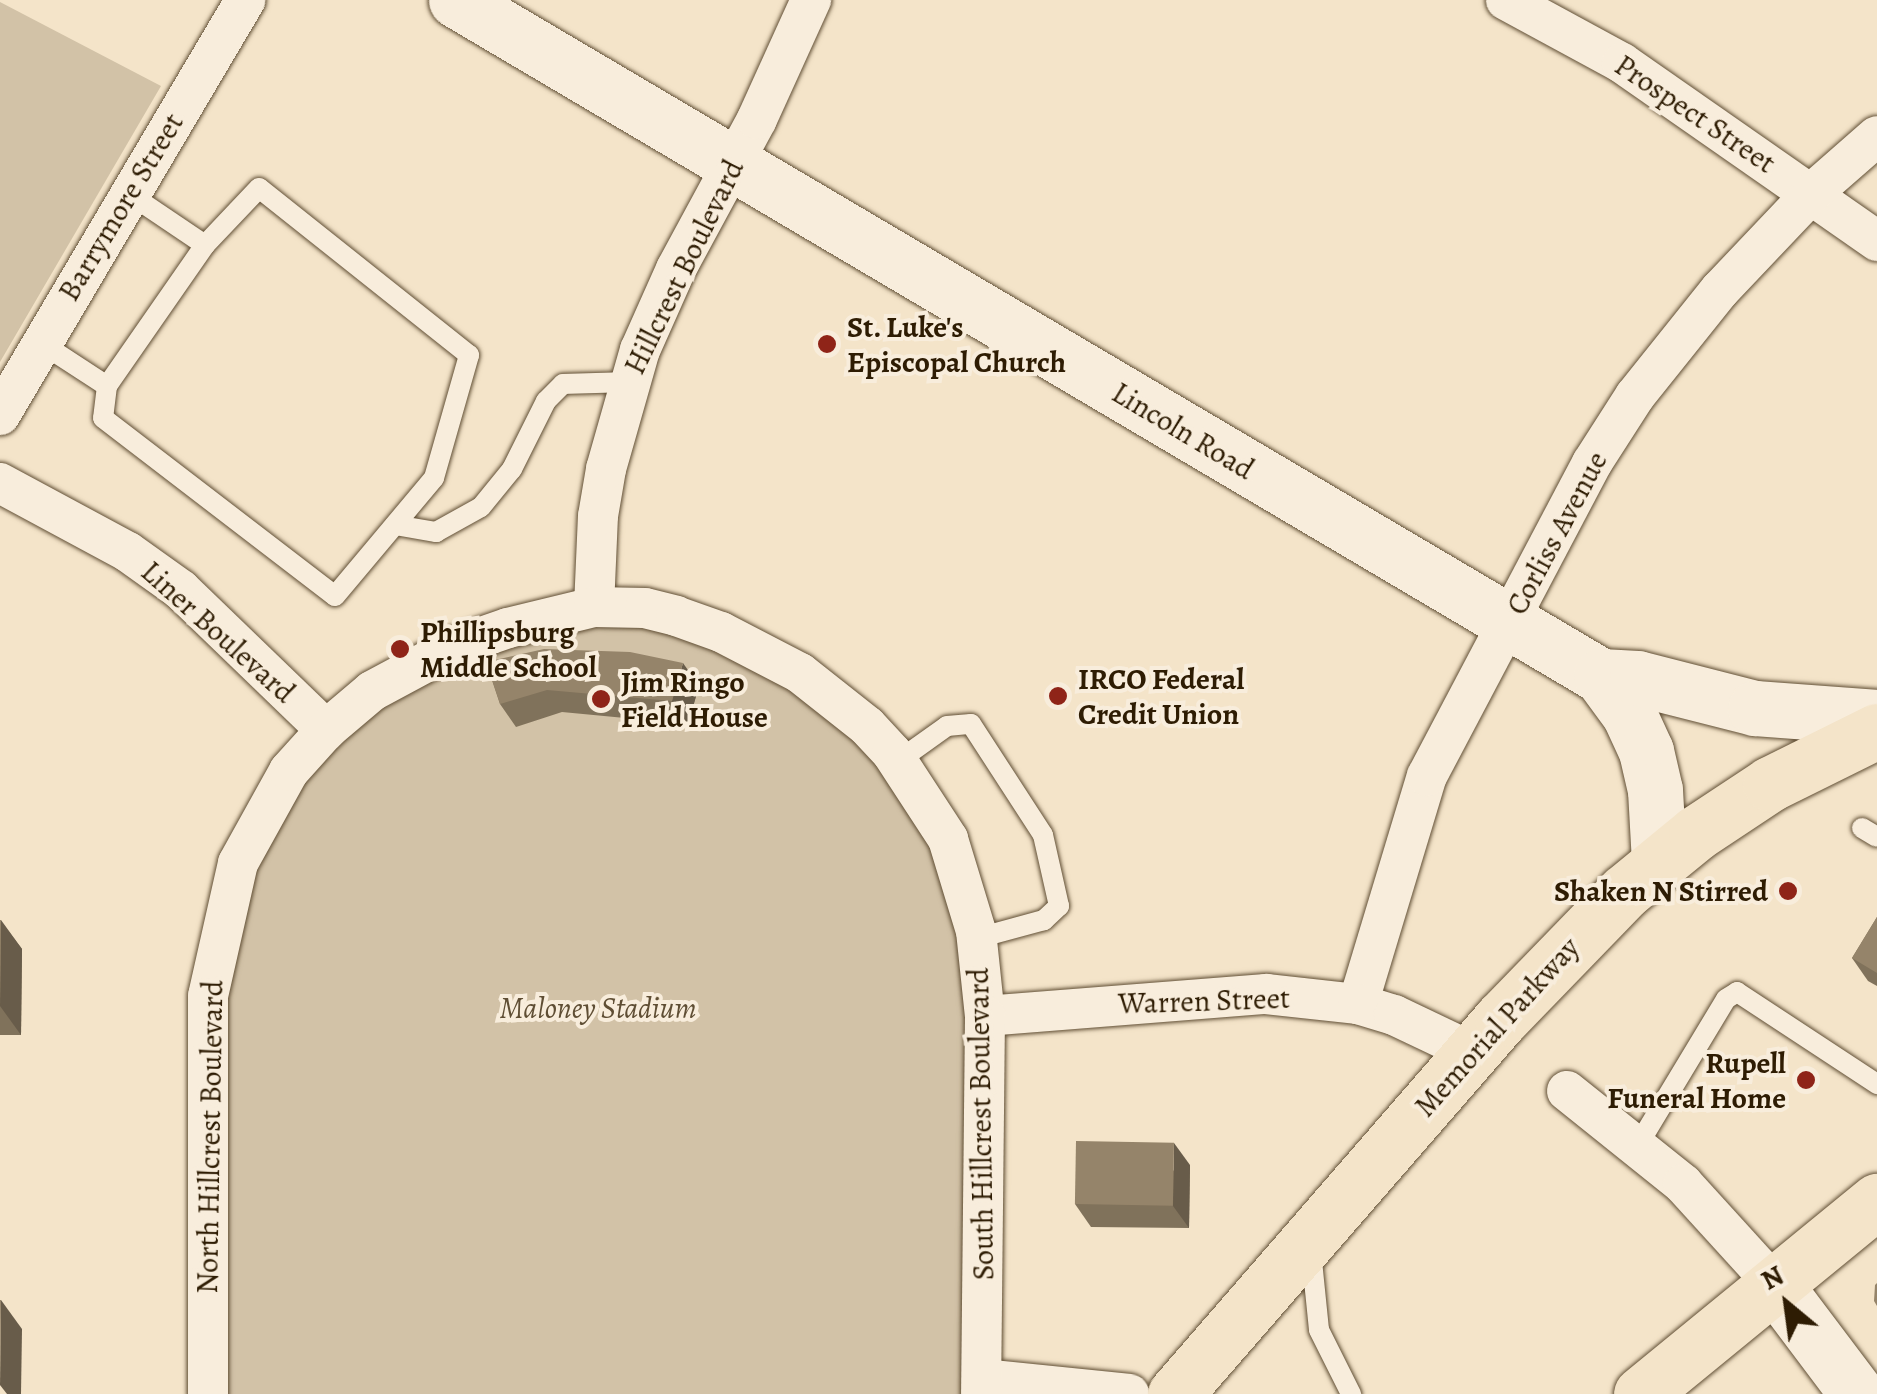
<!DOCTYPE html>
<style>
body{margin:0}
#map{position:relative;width:1877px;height:1394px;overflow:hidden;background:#f4e4c9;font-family:Alegreya,serif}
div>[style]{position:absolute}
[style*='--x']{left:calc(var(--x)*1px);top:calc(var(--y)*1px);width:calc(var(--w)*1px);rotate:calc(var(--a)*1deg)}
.green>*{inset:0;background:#d2c2a7}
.roads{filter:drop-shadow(0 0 2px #604e34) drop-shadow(0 0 2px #604e34)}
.lane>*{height:20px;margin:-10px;padding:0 10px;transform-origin:10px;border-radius:10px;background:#f8eddc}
.street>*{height:40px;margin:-20px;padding:0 20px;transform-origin:20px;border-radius:20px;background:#f8eddc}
.secondary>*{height:55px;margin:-27.5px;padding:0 27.5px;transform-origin:27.5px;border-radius:27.5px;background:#f8eddc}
.highway>*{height:55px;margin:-27.5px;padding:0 27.5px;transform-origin:27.5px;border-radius:27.5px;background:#f4e4c9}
.wall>*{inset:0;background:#80725b}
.shaded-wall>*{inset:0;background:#685c4a}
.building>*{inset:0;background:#95846a;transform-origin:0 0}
.dots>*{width:28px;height:28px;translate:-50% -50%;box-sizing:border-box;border:5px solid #f8eddc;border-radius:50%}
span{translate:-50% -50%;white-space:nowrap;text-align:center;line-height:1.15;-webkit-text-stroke:8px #f8eddc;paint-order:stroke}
.street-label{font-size:30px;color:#2e1c03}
.poi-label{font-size:30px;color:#2e1c03;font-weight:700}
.left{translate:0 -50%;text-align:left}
.right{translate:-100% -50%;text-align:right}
.park-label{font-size:30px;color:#5f4e34;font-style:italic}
.north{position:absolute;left:1737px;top:1254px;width:100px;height:100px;-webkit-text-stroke:8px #f8eddc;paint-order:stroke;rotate:331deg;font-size:28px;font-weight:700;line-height:40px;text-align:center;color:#2e1c03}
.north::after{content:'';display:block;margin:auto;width:35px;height:45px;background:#2e1c03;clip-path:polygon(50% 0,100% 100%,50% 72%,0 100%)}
</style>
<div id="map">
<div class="green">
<i style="clip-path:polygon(0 2px,161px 86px,0 362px)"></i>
<i style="clip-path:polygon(645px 608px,833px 696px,960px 870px,981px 1394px,208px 1394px,207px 1068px,260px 817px,414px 665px)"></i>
</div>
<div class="roads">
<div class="lane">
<i style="--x:41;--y:343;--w:79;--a:33.1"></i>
<i style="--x:107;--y:386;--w:172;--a:-55.2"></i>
<i style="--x:205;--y:245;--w:93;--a:-146"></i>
<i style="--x:107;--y:386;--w:32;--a:97"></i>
<i style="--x:103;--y:418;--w:292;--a:37.5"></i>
<i style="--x:335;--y:596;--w:154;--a:-50"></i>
<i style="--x:434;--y:478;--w:128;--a:-74.1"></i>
<i style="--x:469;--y:355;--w:268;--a:-141.5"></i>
<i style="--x:259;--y:188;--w:79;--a:133.5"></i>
<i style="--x:395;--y:525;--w:42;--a:9.7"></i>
<i style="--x:436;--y:532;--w:51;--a:-29.1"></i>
<i style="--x:481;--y:507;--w:49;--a:-50.8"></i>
<i style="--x:512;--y:469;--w:76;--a:-63.4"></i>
<i style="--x:546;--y:401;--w:24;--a:-45"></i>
<i style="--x:563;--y:384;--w:66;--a:-1.7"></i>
<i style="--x:898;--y:761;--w:60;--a:-35.5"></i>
<i style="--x:947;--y:726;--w:24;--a:-5"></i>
<i style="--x:971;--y:724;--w:132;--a:57"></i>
<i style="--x:1043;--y:835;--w:73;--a:77.3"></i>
<i style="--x:1059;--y:906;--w:21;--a:137"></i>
<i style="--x:1044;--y:920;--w:68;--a:164.7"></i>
<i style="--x:1862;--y:828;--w:17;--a:31"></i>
<i style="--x:1638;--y:1145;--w:170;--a:-58.9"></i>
<i style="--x:1726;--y:999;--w:13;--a:-32"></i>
<i style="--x:1737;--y:992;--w:168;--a:33.3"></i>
<i style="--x:1311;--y:1251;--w:79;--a:84.2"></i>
<i style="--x:1319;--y:1330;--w:72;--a:63.4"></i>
</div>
<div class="street">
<i style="--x:1506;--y:0;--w:132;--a:28.5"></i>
<i style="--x:1622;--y:63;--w:311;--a:34.9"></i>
<i style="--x:0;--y:415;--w:482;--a:-59.4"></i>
<i style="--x:0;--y:483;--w:145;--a:28.3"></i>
<i style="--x:128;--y:552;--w:65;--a:35.6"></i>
<i style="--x:181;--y:590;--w:202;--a:44"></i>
<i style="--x:594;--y:607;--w:91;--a:-87.5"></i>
<i style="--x:598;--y:516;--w:48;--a:-80.3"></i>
<i style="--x:606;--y:469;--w:124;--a:-74.1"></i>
<i style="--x:640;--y:350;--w:89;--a:-66"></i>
<i style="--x:676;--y:269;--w:170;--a:-61.6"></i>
<i style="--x:757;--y:119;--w:131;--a:-65.6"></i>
<i style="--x:1358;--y:1004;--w:238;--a:-73.2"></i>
<i style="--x:1427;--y:776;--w:354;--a:-62.2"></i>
<i style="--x:1592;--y:463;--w:80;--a:-57.3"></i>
<i style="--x:1635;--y:396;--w:136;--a:-51.3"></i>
<i style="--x:1720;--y:290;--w:134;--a:-46.5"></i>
<i style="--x:1812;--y:193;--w:86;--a:-41.2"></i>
<i style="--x:985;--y:1016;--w:282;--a:-4.5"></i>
<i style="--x:1266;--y:994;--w:93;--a:6.2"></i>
<i style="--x:1358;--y:1004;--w:38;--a:17"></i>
<i style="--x:1394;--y:1015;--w:86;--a:25.4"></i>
<i style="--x:1567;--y:1091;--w:149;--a:38.7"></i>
<i style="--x:1683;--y:1184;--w:137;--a:47.7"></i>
<i style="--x:982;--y:1379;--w:148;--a:5.8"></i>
<i style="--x:208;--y:1394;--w:398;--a:-90"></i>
<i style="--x:208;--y:996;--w:136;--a:-77.3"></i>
<i style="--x:238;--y:863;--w:105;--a:-61"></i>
<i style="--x:289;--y:771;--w:55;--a:-47.9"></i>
<i style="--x:326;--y:730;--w:60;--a:-40.3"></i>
<i style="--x:372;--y:691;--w:95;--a:-28.2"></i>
<i style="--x:456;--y:646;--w:55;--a:-19.1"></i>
<i style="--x:508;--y:628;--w:89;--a:-13.7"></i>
<i style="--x:594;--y:607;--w:51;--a:1.1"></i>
<i style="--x:645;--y:608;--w:32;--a:14"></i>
<i style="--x:676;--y:616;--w:48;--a:19.6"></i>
<i style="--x:721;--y:632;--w:89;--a:27.4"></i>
<i style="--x:800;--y:673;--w:85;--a:38.3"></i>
<i style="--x:867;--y:726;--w:37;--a:47"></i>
<i style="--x:892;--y:753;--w:103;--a:56.9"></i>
<i style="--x:948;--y:839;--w:96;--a:73.1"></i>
<i style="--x:976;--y:931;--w:85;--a:84"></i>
<i style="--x:985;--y:1016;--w:378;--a:90.6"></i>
</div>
<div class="secondary">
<i style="--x:456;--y:0;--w:1330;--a:30.56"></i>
<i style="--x:1601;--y:676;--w:47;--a:53.6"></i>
<i style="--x:1629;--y:714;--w:41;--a:65.3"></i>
<i style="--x:1646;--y:751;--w:40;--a:77"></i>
<i style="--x:1655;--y:790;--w:71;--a:86.8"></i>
<i style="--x:1601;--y:676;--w:36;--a:3"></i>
<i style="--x:1637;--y:678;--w:122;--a:14.3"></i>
<i style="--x:1755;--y:708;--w:122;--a:4.2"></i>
<i style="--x:1775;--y:1285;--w:136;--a:53"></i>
</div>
<div class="highway">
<i style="--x:1175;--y:1394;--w:498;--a:-49"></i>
<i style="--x:1502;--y:1018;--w:175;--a:-45.9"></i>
<i style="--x:1624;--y:892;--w:93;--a:-39.3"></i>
<i style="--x:1696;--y:833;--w:89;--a:-33.5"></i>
<i style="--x:1770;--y:784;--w:119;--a:-26.4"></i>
<i style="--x:1641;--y:1394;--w:305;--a:-39.3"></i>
</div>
</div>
<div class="wall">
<i style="clip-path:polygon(486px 662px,699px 686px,688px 724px,562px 712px,516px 727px,500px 704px)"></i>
<i style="clip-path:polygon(1877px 917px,1877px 986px,1868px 981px,1852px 958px)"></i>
<i style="clip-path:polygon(0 920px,22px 949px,21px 1035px,0 1035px)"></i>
<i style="clip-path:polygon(1190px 1165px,1189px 1228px,1091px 1227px,1075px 1204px)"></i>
</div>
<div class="shaded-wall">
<i style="clip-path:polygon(683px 663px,699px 686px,688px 724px,672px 701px)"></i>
<i style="clip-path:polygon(1px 920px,22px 949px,21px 1035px,0 1006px)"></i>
<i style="clip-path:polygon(1174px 1143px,1190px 1165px,1189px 1228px,1173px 1206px)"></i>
<i style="clip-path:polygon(1px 1300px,22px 1329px,21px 1394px,7px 1394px,0 1385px)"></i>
</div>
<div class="building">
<i style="clip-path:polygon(544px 649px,630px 652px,683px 663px,672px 701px,547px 690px,500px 704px,486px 662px)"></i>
<i style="clip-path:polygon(1877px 917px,1877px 973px,1852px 958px)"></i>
<i style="clip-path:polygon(0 920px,1px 920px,0 1006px)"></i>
<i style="left:1076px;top:1141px;width:98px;height:63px;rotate:1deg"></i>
<i style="clip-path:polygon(1877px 1283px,1877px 1306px,1874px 1301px,1875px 1285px)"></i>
<i style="clip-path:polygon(0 1300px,1px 1300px,0 1385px)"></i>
</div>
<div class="dots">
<i style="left:827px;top:344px;background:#8f2418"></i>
<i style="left:400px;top:649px;background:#8f2418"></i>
<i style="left:1058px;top:696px;background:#8f2418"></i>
<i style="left:601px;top:699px;background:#8f2418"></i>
<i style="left:1788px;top:891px;background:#8f2418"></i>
<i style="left:1806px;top:1080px;background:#8f2418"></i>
</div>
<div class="street-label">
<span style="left:1695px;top:114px;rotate:34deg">Prospect Street</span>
<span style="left:121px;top:207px;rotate:-59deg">Barrymore Street</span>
<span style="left:684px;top:267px;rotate:-64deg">Hillcrest Boulevard</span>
<span style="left:1183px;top:431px;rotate:31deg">Lincoln Road</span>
<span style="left:1557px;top:533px;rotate:-62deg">Corliss Avenue</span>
<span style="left:218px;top:632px;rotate:42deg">Liner Boulevard</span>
<span style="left:1204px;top:1001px;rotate:-2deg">Warren Street</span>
<span style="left:1497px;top:1027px;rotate:-48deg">Memorial Parkway</span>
<span style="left:981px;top:1124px;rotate:-91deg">South Hillcrest Boulevard</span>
<span style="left:210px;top:1137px;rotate:-89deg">North Hillcrest Boulevard</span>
</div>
<div class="poi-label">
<span class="left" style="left:847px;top:344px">St. Luke's<br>Episcopal Church</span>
<span class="left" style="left:420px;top:649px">Phillipsburg<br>Middle School</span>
<span class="left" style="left:1078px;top:696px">IRCO Federal<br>Credit Union</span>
<span class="left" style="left:621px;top:699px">Jim Ringo<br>Field House</span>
<span class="right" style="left:1768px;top:891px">Shaken N Stirred</span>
<span class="right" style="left:1786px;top:1080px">Rupell<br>Funeral Home</span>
</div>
<div class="park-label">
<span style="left:598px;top:1008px">Maloney Stadium</span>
</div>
<div class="north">N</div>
</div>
